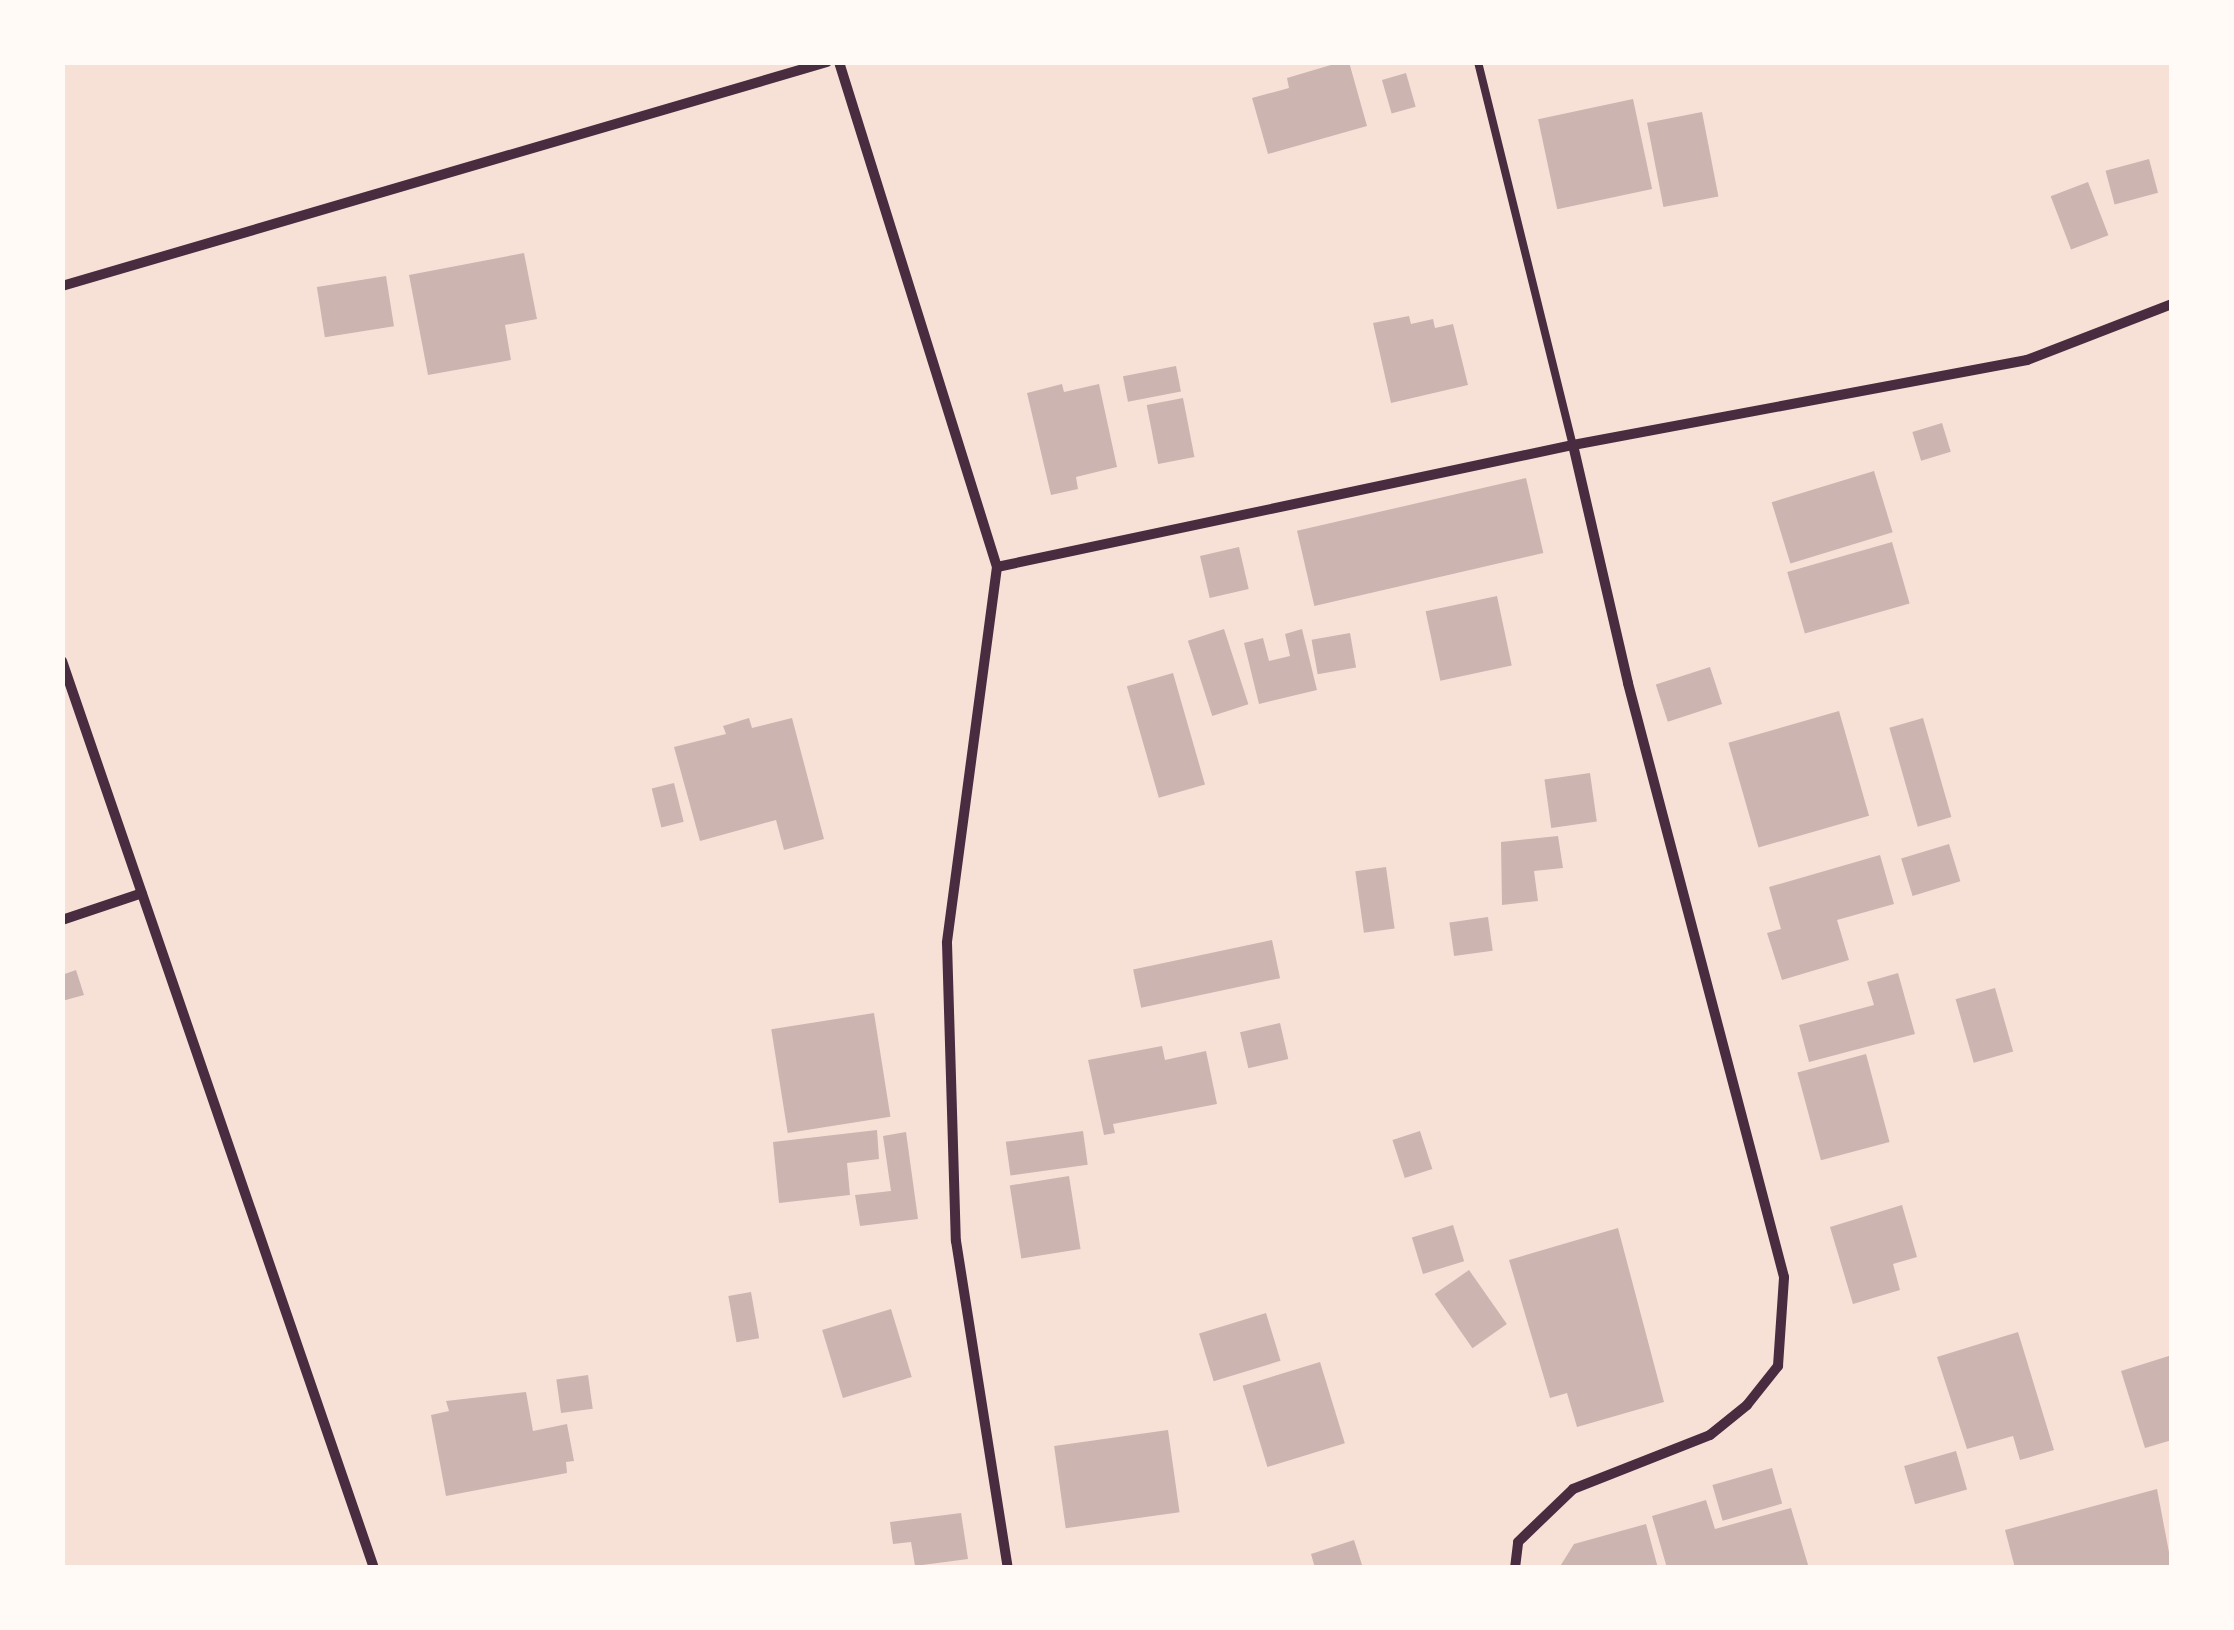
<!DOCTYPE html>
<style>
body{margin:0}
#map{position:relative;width:2234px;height:1630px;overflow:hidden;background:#f7e1d7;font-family:Ubuntu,sans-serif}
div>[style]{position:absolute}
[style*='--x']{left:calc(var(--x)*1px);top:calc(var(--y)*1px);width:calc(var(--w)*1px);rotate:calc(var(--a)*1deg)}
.building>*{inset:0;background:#ccb4b1;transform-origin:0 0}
.service>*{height:8px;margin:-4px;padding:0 4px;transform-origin:4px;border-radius:4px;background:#4a2c40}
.minor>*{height:10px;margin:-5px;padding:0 5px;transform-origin:5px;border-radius:5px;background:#4a2c40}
span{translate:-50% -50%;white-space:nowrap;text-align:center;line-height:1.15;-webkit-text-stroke:9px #fffaf5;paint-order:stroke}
.frame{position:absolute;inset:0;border:65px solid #fffaf5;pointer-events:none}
</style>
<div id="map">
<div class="building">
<i style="clip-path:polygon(1341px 62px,1349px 62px,1367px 126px,1268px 154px,1252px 98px,1289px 88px,1287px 78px)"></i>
<i style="left:1406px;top:73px;width:35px;height:25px;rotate:74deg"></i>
<i style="left:1633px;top:99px;width:92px;height:97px;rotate:78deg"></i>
<i style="left:1702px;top:112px;width:86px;height:56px;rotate:79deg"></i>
<i style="left:2149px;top:159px;width:35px;height:45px;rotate:75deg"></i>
<i style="left:2088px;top:182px;width:57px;height:40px;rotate:69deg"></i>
<i style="clip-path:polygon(524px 253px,537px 319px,505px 325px,511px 360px,428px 375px,409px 275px)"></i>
<i style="left:386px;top:276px;width:51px;height:70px;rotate:81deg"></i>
<i style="clip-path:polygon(1409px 316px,1411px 324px,1433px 319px,1435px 328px,1453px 324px,1468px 385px,1391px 403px,1373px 323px)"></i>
<i style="left:1176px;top:366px;width:26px;height:54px;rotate:79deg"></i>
<i style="clip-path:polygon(1062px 384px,1064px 392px,1099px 384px,1117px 467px,1076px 477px,1078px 489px,1051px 495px,1027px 393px)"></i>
<i style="left:1183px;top:398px;width:60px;height:37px;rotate:79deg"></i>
<i style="left:1942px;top:423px;width:30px;height:31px;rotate:73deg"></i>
<i style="left:1874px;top:471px;width:64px;height:107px;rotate:73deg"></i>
<i style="left:1526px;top:478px;width:77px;height:235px;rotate:77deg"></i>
<i style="left:1892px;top:542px;width:64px;height:109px;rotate:74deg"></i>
<i style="left:1239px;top:547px;width:43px;height:40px;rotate:77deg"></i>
<i style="left:1497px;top:596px;width:71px;height:73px;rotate:78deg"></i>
<i style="left:1224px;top:629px;width:79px;height:38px;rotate:72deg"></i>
<i style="clip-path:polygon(1302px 629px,1317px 690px,1259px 704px,1244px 643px,1263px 638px,1269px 661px,1290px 656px,1285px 634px)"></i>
<i style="left:1350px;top:633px;width:35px;height:39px;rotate:80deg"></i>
<i style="left:1710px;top:667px;width:39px;height:57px;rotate:72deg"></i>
<i style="left:1173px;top:673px;width:116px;height:48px;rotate:74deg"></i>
<i style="left:1839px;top:711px;width:109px;height:115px;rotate:74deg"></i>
<i style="clip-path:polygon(749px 718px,752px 728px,792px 718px,824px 839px,784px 850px,776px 820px,700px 841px,674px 747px,726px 734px,723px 726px)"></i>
<i style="left:1923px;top:718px;width:103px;height:35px;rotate:74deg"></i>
<i style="left:1590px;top:773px;width:49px;height:46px;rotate:82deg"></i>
<i style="left:674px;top:783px;width:40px;height:23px;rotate:76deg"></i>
<i style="clip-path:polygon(1558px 836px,1563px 868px,1534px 871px,1538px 901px,1502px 905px,1501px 842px)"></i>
<i style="left:1949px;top:844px;width:39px;height:50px;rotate:73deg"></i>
<i style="clip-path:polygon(1880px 855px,1894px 904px,1837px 920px,1849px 960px,1782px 980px,1767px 933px,1781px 929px,1769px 887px)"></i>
<i style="left:1386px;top:867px;width:62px;height:31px;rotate:82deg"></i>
<i style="left:1488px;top:917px;width:34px;height:39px;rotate:82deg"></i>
<i style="left:1272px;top:940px;width:39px;height:142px;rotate:78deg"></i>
<i style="clip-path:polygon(76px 970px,84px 995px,62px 1001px,62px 975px)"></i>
<i style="clip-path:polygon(1898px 973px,1915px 1034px,1809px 1062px,1799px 1025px,1874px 1005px,1867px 982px)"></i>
<i style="left:1995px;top:988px;width:66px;height:41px;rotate:74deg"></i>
<i style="left:874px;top:1013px;width:105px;height:104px;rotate:81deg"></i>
<i style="left:1280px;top:1023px;width:37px;height:41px;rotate:77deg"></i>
<i style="clip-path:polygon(1162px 1046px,1165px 1060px,1206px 1051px,1217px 1104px,1113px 1124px,1115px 1133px,1104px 1135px,1088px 1060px)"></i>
<i style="left:1866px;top:1054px;width:91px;height:71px;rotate:75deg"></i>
<i style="clip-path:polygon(877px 1130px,879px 1159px,847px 1163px,850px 1195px,779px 1203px,773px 1142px)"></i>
<i style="left:1083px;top:1131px;width:34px;height:78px;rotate:82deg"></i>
<i style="left:1420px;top:1131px;width:40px;height:29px;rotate:72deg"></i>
<i style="clip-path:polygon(906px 1132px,918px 1219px,860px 1226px,855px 1195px,891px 1191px,883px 1136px)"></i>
<i style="left:1069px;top:1176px;width:74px;height:60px;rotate:81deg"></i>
<i style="clip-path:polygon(1902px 1205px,1917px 1257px,1893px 1264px,1900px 1290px,1853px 1304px,1830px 1227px)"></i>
<i style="left:1453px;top:1225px;width:38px;height:43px;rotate:73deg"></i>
<i style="clip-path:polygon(1618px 1228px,1664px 1402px,1577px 1427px,1567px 1393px,1550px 1398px,1509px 1260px)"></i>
<i style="left:1469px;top:1270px;width:66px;height:42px;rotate:55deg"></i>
<i style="left:751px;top:1292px;width:47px;height:23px;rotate:80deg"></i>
<i style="left:891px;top:1309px;width:71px;height:72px;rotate:73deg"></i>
<i style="left:1266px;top:1313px;width:50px;height:70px;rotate:73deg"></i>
<i style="clip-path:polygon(2018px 1332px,2054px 1450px,2020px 1460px,2013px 1436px,1967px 1449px,1937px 1357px)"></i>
<i style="clip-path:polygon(2172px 1355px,2172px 1440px,2145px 1448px,2121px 1371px)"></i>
<i style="left:1320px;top:1362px;width:85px;height:81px;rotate:73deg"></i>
<i style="left:588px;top:1375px;width:34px;height:32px;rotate:82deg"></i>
<i style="clip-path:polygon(526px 1392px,533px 1431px,567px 1424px,574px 1461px,566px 1462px,567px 1473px,446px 1496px,431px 1415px,449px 1411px,446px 1401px)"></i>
<i style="left:1168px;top:1430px;width:83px;height:115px;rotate:82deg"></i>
<i style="left:1956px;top:1451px;width:40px;height:54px;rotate:74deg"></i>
<i style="left:1772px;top:1468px;width:37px;height:62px;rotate:74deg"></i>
<i style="clip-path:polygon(2157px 1489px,2172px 1568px,2015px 1568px,2005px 1530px)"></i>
<i style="clip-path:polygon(1706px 1500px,1715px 1529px,1791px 1508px,1809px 1568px,1667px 1568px,1652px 1516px)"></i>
<i style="clip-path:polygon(961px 1513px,968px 1559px,915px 1566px,911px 1542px,893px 1544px,890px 1522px)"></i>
<i style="clip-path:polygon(1646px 1524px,1658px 1568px,1559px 1568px,1574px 1544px)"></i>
<i style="clip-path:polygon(1354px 1540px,1363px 1568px,1315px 1568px,1311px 1554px)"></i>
</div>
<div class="service">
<i style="--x:1478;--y:62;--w:395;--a:76.1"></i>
</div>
<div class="minor">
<i style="--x:839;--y:62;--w:529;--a:72.63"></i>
<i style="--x:997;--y:567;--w:379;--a:97.6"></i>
<i style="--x:947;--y:943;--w:298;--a:88.3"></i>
<i style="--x:956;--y:1241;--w:331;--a:81"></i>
<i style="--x:62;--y:286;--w:797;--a:-16.32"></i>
<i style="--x:997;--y:567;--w:589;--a:-11.96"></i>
<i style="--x:1573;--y:445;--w:462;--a:-10.6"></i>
<i style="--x:2027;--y:360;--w:155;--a:-21.1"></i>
<i style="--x:62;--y:661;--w:959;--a:71.02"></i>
<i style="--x:62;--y:920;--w:84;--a:-18.6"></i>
<i style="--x:1515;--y:1568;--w:26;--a:-83"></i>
<i style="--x:1518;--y:1542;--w:76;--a:-43.9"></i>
<i style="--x:1573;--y:1489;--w:147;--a:-21.5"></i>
<i style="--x:1710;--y:1435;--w:48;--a:-39"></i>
<i style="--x:1747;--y:1405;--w:50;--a:-51.5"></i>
<i style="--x:1778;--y:1366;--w:89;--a:-86.1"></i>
<i style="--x:1784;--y:1277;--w:614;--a:-104.72"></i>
<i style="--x:1628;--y:683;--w:244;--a:-103"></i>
</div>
<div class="frame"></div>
</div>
